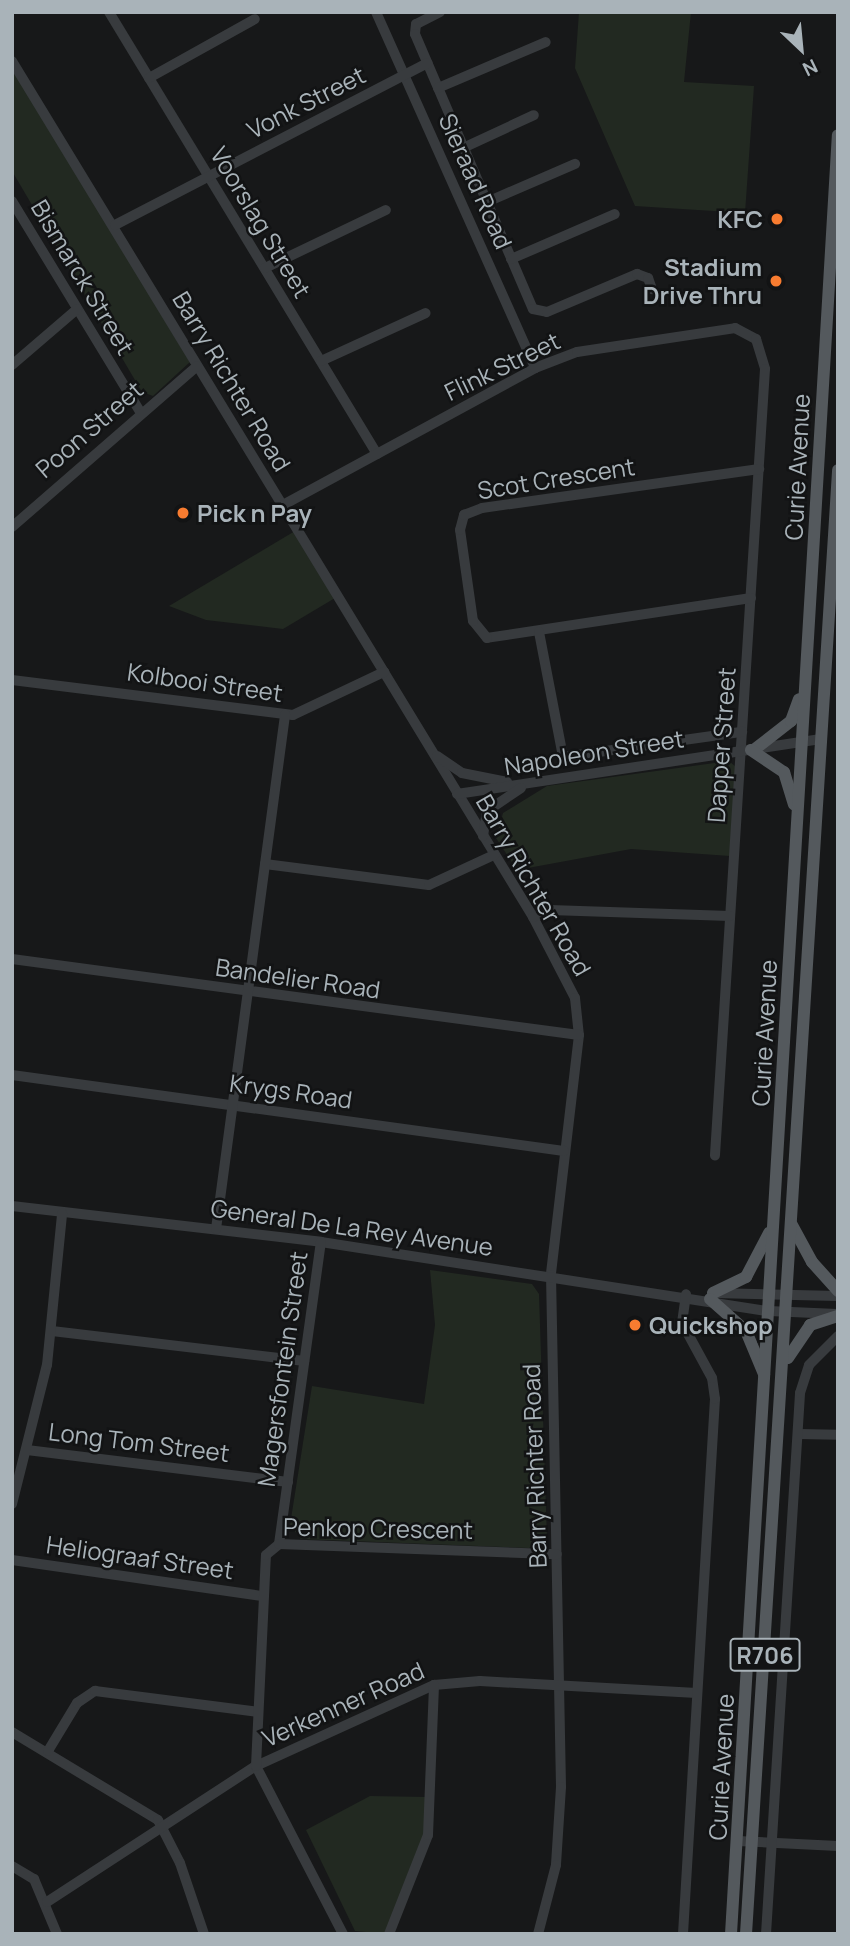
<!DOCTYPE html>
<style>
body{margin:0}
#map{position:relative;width:850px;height:1946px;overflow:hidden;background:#171819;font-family:Manrope,sans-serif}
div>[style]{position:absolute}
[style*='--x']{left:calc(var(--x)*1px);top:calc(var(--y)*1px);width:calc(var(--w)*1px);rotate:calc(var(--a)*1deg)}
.green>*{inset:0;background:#222921}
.minor>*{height:10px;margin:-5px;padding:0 5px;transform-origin:5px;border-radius:5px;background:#383b3e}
.major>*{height:12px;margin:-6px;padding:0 6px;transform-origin:6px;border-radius:6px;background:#54595d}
.dots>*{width:19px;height:19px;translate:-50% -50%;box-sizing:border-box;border:4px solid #121314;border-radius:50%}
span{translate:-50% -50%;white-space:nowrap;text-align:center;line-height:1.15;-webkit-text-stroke:5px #121314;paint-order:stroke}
.shield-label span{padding:2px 5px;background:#121314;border:2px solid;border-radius:5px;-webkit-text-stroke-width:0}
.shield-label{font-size:23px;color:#a9b3b9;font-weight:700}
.street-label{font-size:24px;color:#a9b3b9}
.poi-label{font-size:24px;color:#a9b3b9;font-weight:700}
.right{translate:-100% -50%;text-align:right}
.left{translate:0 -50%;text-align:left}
.frame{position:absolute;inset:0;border:14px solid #a9b3b9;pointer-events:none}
.north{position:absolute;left:766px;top:14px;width:70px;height:70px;-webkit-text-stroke:5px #121314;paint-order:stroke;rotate:154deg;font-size:19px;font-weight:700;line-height:28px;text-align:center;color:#a9b3b9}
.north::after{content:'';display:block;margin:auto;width:24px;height:32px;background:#a9b3b9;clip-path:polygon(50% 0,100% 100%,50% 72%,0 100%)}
</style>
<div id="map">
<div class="green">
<i style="clip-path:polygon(579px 12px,691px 12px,684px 82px,754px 86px,745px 213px,635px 206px,575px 68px)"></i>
<i style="clip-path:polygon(12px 68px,190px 362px,153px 396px,142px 392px,12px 171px)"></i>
<i style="clip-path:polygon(295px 531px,335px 598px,283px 629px,206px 620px,169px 606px)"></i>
<i style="clip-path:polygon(729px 761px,736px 767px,730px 856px,631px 849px,517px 870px,496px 838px,503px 813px,547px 786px)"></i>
<i style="clip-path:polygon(430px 1270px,532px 1284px,539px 1294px,547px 1539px,529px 1548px,301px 1539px,290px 1525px,312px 1386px,424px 1404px,435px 1325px)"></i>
<i style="clip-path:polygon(370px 1796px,427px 1797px,425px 1841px,387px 1934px,355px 1931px,306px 1830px)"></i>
</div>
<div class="minor">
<i style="--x:109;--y:12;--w:517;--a:58.77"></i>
<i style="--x:376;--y:12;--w:390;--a:65.9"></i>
<i style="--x:440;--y:12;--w:27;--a:153"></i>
<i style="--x:416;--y:24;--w:10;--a:96"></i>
<i style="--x:415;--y:34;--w:299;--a:66.8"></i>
<i style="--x:533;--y:309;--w:14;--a:12"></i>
<i style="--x:547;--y:312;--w:98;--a:-22.9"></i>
<i style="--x:637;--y:274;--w:12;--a:20"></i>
<i style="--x:648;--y:278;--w:12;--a:70"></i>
<i style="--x:12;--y:61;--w:1002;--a:58.67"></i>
<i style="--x:533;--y:917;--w:91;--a:62.6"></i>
<i style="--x:575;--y:998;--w:37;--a:84"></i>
<i style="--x:579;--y:1035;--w:242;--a:96.7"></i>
<i style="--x:551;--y:1275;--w:512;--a:88.88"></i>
<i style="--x:561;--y:1787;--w:78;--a:93.7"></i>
<i style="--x:556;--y:1865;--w:71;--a:104.6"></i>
<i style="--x:149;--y:78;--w:121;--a:-29.1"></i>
<i style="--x:438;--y:88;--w:117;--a:-23.1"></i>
<i style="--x:463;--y:148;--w:78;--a:-24.9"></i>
<i style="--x:12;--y:201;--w:245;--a:58.7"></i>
<i style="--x:487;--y:202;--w:96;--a:-23.4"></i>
<i style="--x:115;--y:225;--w:352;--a:-27.4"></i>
<i style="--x:511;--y:259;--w:113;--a:-23.4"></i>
<i style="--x:265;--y:268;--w:134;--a:-25.6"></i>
<i style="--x:321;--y:361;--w:115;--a:-24.6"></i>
<i style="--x:12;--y:365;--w:86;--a:-40.7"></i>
<i style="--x:283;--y:505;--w:287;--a:-28.5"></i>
<i style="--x:535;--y:368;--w:45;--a:-20.9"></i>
<i style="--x:577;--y:352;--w:160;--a:-8.6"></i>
<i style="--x:735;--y:328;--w:24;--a:28"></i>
<i style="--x:756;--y:339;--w:31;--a:73"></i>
<i style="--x:765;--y:369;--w:788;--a:93.64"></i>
<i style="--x:12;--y:527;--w:245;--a:-41"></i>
<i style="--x:751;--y:598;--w:267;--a:171.4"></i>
<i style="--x:487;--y:638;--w:22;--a:-129"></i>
<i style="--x:473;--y:621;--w:92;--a:-98.1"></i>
<i style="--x:460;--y:530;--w:16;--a:-75"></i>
<i style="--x:464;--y:515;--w:19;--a:-21"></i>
<i style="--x:482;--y:508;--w:280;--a:-8"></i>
<i style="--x:539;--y:632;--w:127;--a:79.1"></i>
<i style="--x:563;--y:757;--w:181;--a:-8"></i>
<i style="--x:12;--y:680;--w:283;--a:7.1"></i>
<i style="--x:293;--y:715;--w:101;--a:-25.3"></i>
<i style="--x:437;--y:756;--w:30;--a:34"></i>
<i style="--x:462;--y:773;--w:46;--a:11.3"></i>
<i style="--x:457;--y:794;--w:368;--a:-8.6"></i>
<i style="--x:483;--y:836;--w:25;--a:-81"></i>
<i style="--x:487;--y:811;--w:41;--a:-34.1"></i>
<i style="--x:265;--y:864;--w:165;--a:7.3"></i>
<i style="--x:429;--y:885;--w:72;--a:-24.8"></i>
<i style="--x:533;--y:917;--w:18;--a:-22"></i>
<i style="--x:550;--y:910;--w:180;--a:1.9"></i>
<i style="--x:12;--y:959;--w:572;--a:7.63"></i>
<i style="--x:12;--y:1075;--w:557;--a:7.84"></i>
<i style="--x:12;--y:1206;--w:311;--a:6.6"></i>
<i style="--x:321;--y:1242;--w:453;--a:8.8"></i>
<i style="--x:769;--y:1311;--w:68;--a:2.5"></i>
<i style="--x:216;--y:1229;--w:519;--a:-82.35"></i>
<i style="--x:714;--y:1293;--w:124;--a:1.4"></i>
<i style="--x:52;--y:1331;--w:254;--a:6.8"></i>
<i style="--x:799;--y:1434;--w:39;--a:1"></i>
<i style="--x:27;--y:1450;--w:263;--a:7"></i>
<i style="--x:12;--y:1504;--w:143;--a:-75.9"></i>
<i style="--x:47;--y:1365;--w:152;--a:-84.3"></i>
<i style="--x:279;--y:1544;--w:305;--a:-82.1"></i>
<i style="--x:12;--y:1560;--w:253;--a:8.2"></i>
<i style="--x:12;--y:1732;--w:170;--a:31.1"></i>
<i style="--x:158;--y:1820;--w:48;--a:62.9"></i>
<i style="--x:180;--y:1863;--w:75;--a:71.3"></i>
<i style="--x:48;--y:1751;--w:56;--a:-58.9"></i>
<i style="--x:77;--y:1703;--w:22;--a:-34"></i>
<i style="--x:95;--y:1691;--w:164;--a:7.3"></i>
<i style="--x:738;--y:1841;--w:100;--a:2.9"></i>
<i style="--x:12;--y:1866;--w:26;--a:31"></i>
<i style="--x:34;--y:1879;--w:60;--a:67.3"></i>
<i style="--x:47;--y:1902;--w:249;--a:-33.1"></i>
<i style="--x:256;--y:1766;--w:196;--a:-24.5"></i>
<i style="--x:434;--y:1685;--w:46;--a:-5"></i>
<i style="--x:480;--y:1681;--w:217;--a:3.2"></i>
<i style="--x:343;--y:1934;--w:189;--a:-117.4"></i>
<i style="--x:256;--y:1766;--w:211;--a:-87.3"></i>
<i style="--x:266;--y:1555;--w:17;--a:-40"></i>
<i style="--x:279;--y:1544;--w:278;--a:2.1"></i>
<i style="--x:389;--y:1934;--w:106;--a:-68.5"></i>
<i style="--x:428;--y:1835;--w:150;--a:-87.7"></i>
<i style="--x:683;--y:1934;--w:536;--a:-86.58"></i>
<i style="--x:715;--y:1399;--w:21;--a:-98"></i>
<i style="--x:712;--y:1378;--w:63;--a:-118.6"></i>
<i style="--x:682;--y:1323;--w:29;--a:-82"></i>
<i style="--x:766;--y:1934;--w:542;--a:-86.4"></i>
<i style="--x:800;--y:1393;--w:29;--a:-72"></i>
<i style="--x:809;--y:1365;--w:41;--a:-45"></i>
</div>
<div class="major">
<i style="--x:755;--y:749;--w:46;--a:-37.9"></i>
<i style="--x:791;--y:721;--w:23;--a:-70"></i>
<i style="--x:751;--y:750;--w:40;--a:34"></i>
<i style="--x:784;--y:772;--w:34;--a:73"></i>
<i style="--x:792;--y:1225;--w:42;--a:61.6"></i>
<i style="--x:812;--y:1262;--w:39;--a:48"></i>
<i style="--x:713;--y:1293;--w:37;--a:-26"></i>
<i style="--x:746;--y:1277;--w:50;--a:-62.4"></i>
<i style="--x:710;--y:1299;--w:48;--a:41.6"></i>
<i style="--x:746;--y:1331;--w:47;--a:67.3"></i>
<i style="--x:788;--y:1358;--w:40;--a:-56"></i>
<i style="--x:810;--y:1325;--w:29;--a:-18"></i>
<i style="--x:731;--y:1934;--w:1802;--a:-86.6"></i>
<i style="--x:746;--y:1934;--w:1467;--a:-86.4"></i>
</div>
<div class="dots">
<i style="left:777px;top:219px;background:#f87c30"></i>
<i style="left:776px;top:281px;background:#f87c30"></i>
<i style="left:183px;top:513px;background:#f87c30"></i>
<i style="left:635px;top:1325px;background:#f87c30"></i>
</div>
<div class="shield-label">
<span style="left:765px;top:1655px">R706</span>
</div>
<div class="street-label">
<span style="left:306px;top:102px;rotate:-27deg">Vonk Street</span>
<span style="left:476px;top:181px;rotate:66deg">Sieraad Road</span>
<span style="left:261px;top:222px;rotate:59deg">Voorslag Street</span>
<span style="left:83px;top:277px;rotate:59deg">Bismarck Street</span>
<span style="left:502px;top:366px;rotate:-26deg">Flink Street</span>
<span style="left:232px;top:381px;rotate:59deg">Barry Richter Road</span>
<span style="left:89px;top:429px;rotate:-41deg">Poon Street</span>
<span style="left:797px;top:467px;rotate:-87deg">Curie Avenue</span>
<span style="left:556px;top:478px;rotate:-9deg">Scot Crescent</span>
<span style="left:205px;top:682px;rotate:8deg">Kolbooi Street</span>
<span style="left:721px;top:745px;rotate:-86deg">Dapper Street</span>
<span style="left:594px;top:752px;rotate:-9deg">Napoleon Street</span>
<span style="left:534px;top:885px;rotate:60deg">Barry Richter Road</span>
<span style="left:298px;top:978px;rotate:8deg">Bandelier Road</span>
<span style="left:764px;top:1033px;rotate:-87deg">Curie Avenue</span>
<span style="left:291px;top:1091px;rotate:8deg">Krygs Road</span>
<span style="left:352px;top:1227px;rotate:8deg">General De La Rey Avenue</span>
<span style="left:282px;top:1369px;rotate:-82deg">Magersfontein Street</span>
<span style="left:139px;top:1442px;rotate:7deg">Long Tom Street</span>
<span style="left:534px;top:1466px;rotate:-92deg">Barry Richter Road</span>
<span style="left:378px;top:1528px;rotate:1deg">Penkop Crescent</span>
<span style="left:140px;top:1557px;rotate:8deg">Heliograaf Street</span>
<span style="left:343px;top:1704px;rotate:-24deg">Verkenner Road</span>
<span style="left:721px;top:1767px;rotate:-87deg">Curie Avenue</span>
</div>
<div class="poi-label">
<span class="right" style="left:763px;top:219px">KFC</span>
<span class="right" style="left:762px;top:281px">Stadium<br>Drive Thru</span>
<span class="left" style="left:197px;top:513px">Pick n Pay</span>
<span class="left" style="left:649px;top:1325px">Quickshop</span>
</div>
<div class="frame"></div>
<div class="north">N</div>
</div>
